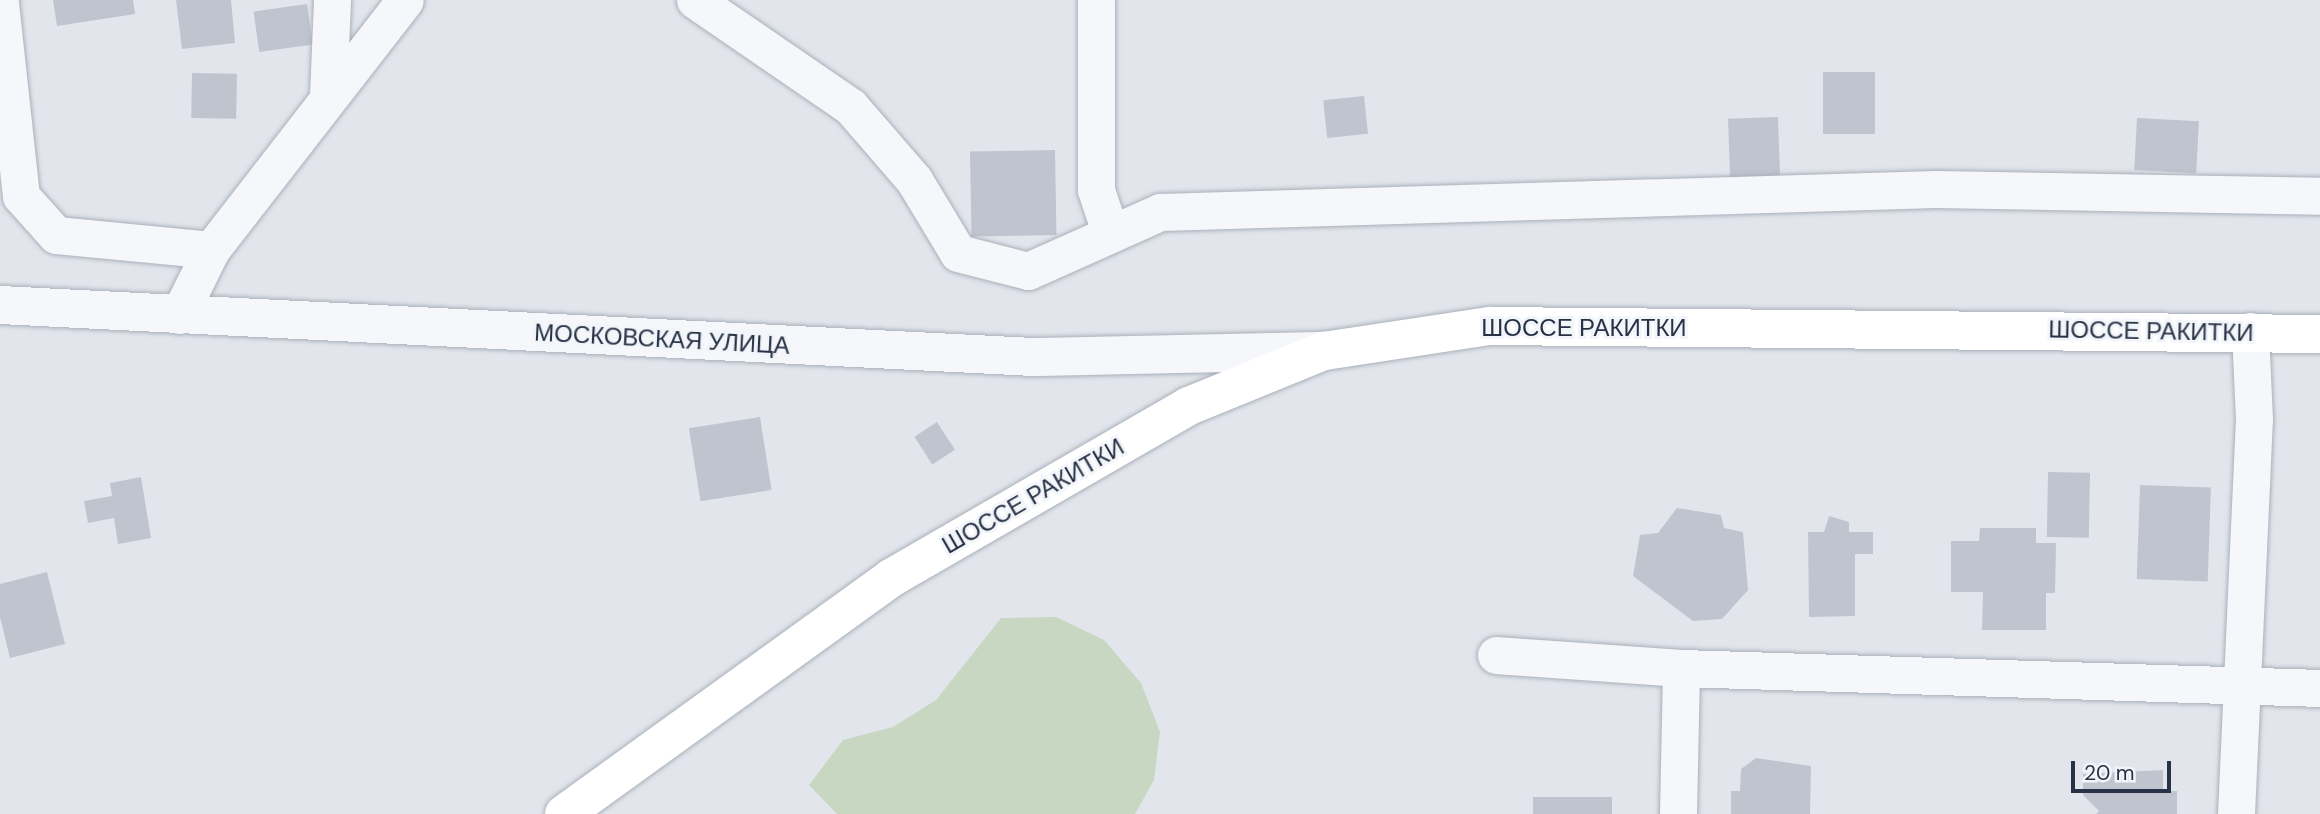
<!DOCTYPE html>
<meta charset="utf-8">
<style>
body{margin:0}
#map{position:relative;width:2320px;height:814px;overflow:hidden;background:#e2e6ec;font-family:"DM Sans",sans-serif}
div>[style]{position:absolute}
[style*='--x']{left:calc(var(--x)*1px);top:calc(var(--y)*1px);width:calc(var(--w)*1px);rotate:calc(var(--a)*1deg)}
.green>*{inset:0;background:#c7d7c2}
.building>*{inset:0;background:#bfc4cf;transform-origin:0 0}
.roads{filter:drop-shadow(0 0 2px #aab0ba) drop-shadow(0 0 2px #aab0ba)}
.minor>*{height:37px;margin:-18.5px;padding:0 18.5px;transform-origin:18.5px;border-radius:18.5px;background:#f6f7fa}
.tertiary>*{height:38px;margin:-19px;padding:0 19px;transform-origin:19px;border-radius:19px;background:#f6f7fa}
.secondary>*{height:38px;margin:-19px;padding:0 19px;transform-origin:19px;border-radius:19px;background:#fff}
span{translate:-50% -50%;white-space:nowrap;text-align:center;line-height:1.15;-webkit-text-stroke:6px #f2f5f9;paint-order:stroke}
.street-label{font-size:24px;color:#283246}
.scale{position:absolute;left:2071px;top:761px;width:100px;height:32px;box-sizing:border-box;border:4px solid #283246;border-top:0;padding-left:9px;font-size:21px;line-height:24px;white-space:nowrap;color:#283246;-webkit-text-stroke:5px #f2f5f9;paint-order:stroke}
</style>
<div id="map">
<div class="green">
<i style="clip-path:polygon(1056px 617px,1104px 640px,1141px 683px,1160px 732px,1154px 780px,1135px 814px,837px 814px,809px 785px,843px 740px,893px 727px,936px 700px,1001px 618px)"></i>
</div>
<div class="building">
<i style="clip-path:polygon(53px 0,133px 0,135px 14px,57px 26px)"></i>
<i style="clip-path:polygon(176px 0,231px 0,235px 43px,182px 49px)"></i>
<i style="left:307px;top:4px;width:41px;height:54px;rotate:82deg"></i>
<i style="left:1823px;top:72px;width:52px;height:62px"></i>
<i style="left:192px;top:73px;width:45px;height:45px;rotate:1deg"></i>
<i style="left:1364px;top:96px;width:38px;height:41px;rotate:84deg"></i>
<i style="left:1778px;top:117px;width:60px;height:50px;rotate:88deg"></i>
<i style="left:2137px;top:118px;width:62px;height:52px;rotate:3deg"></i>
<i style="left:1055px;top:150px;width:85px;height:85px;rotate:89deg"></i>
<i style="left:760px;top:417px;width:74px;height:72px;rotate:81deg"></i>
<i style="left:937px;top:422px;width:33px;height:27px;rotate:57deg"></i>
<i style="left:2048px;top:472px;width:42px;height:65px;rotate:1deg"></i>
<i style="clip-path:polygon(141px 477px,151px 538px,118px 544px,114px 518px,88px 523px,84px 501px,112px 496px,110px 483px)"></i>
<i style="left:2140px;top:485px;width:71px;height:94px;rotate:2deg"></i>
<i style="clip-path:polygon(1677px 508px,1721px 515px,1724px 528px,1743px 532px,1748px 590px,1722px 619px,1693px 621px,1633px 576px,1640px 535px,1658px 533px)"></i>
<i style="clip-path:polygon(1829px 516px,1849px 522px,1849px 532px,1873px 532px,1873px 554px,1855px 554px,1855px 616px,1809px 617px,1808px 532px,1824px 532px)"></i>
<i style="clip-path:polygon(1980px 528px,2036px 528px,2036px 543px,2056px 543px,2055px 593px,2046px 593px,2046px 630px,1982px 630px,1983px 592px,1951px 592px,1951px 541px,1979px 541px)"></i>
<i style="clip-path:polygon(47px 572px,65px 644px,10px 658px,0 617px,0 584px)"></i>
<i style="clip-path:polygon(1756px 758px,1811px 766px,1810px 814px,1731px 814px,1731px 791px,1740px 791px,1741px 769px)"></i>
<i style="clip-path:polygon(2163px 770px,2163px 791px,2177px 791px,2177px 814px,2096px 814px,2099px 811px,2083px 795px,2083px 774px)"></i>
<i style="left:1612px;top:797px;width:17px;height:79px;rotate:90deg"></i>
</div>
<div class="roads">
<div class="minor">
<i style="--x:695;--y:0;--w:188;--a:34.4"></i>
<i style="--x:850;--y:106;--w:98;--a:49.1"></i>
<i style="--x:914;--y:180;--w:85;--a:58.9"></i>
<i style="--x:958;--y:253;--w:72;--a:14.4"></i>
<i style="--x:1028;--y:271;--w:145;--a:-24.1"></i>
<i style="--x:1160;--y:212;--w:776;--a:-1.7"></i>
<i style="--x:1936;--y:189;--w:384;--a:1"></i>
<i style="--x:1096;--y:0;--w:190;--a:90"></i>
<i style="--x:1096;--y:190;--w:44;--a:71.6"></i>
<i style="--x:0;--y:3;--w:194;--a:83.8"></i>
<i style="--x:21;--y:196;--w:52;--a:48.1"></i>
<i style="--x:56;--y:235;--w:156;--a:5.5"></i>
<i style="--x:328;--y:96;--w:96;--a:-87.6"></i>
<i style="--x:179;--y:315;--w:72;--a:-63.8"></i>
<i style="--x:211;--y:250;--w:316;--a:-52.2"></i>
<i style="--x:1496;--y:655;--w:185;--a:4"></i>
<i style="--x:1681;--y:668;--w:639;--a:1.79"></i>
<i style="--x:1678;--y:814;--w:146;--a:-88.8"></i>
<i style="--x:2236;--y:814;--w:395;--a:-87.4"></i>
<i style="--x:2254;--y:419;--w:88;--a:-92.6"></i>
</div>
<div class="tertiary">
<i style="--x:0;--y:305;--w:1036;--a:2.88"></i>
<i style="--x:1035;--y:357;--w:288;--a:-1.2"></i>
</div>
<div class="secondary">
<i style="--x:564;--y:814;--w:403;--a:-35.8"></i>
<i style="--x:891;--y:578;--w:344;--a:-30"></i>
<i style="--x:1189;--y:406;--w:146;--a:-22.2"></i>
<i style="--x:1324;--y:351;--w:168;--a:-8.6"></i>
<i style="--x:1490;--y:326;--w:830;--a:0.55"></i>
</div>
</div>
<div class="street-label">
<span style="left:1584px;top:328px">ШОССЕ РАКИТКИ</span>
<span style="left:2151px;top:331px;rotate:1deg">ШОССЕ РАКИТКИ</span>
<span style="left:662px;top:339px;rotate:3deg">МОСКОВСКАЯ УЛИЦА</span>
<span style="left:1033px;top:496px;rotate:-30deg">ШОССЕ РАКИТКИ</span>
</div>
<div class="scale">20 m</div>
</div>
